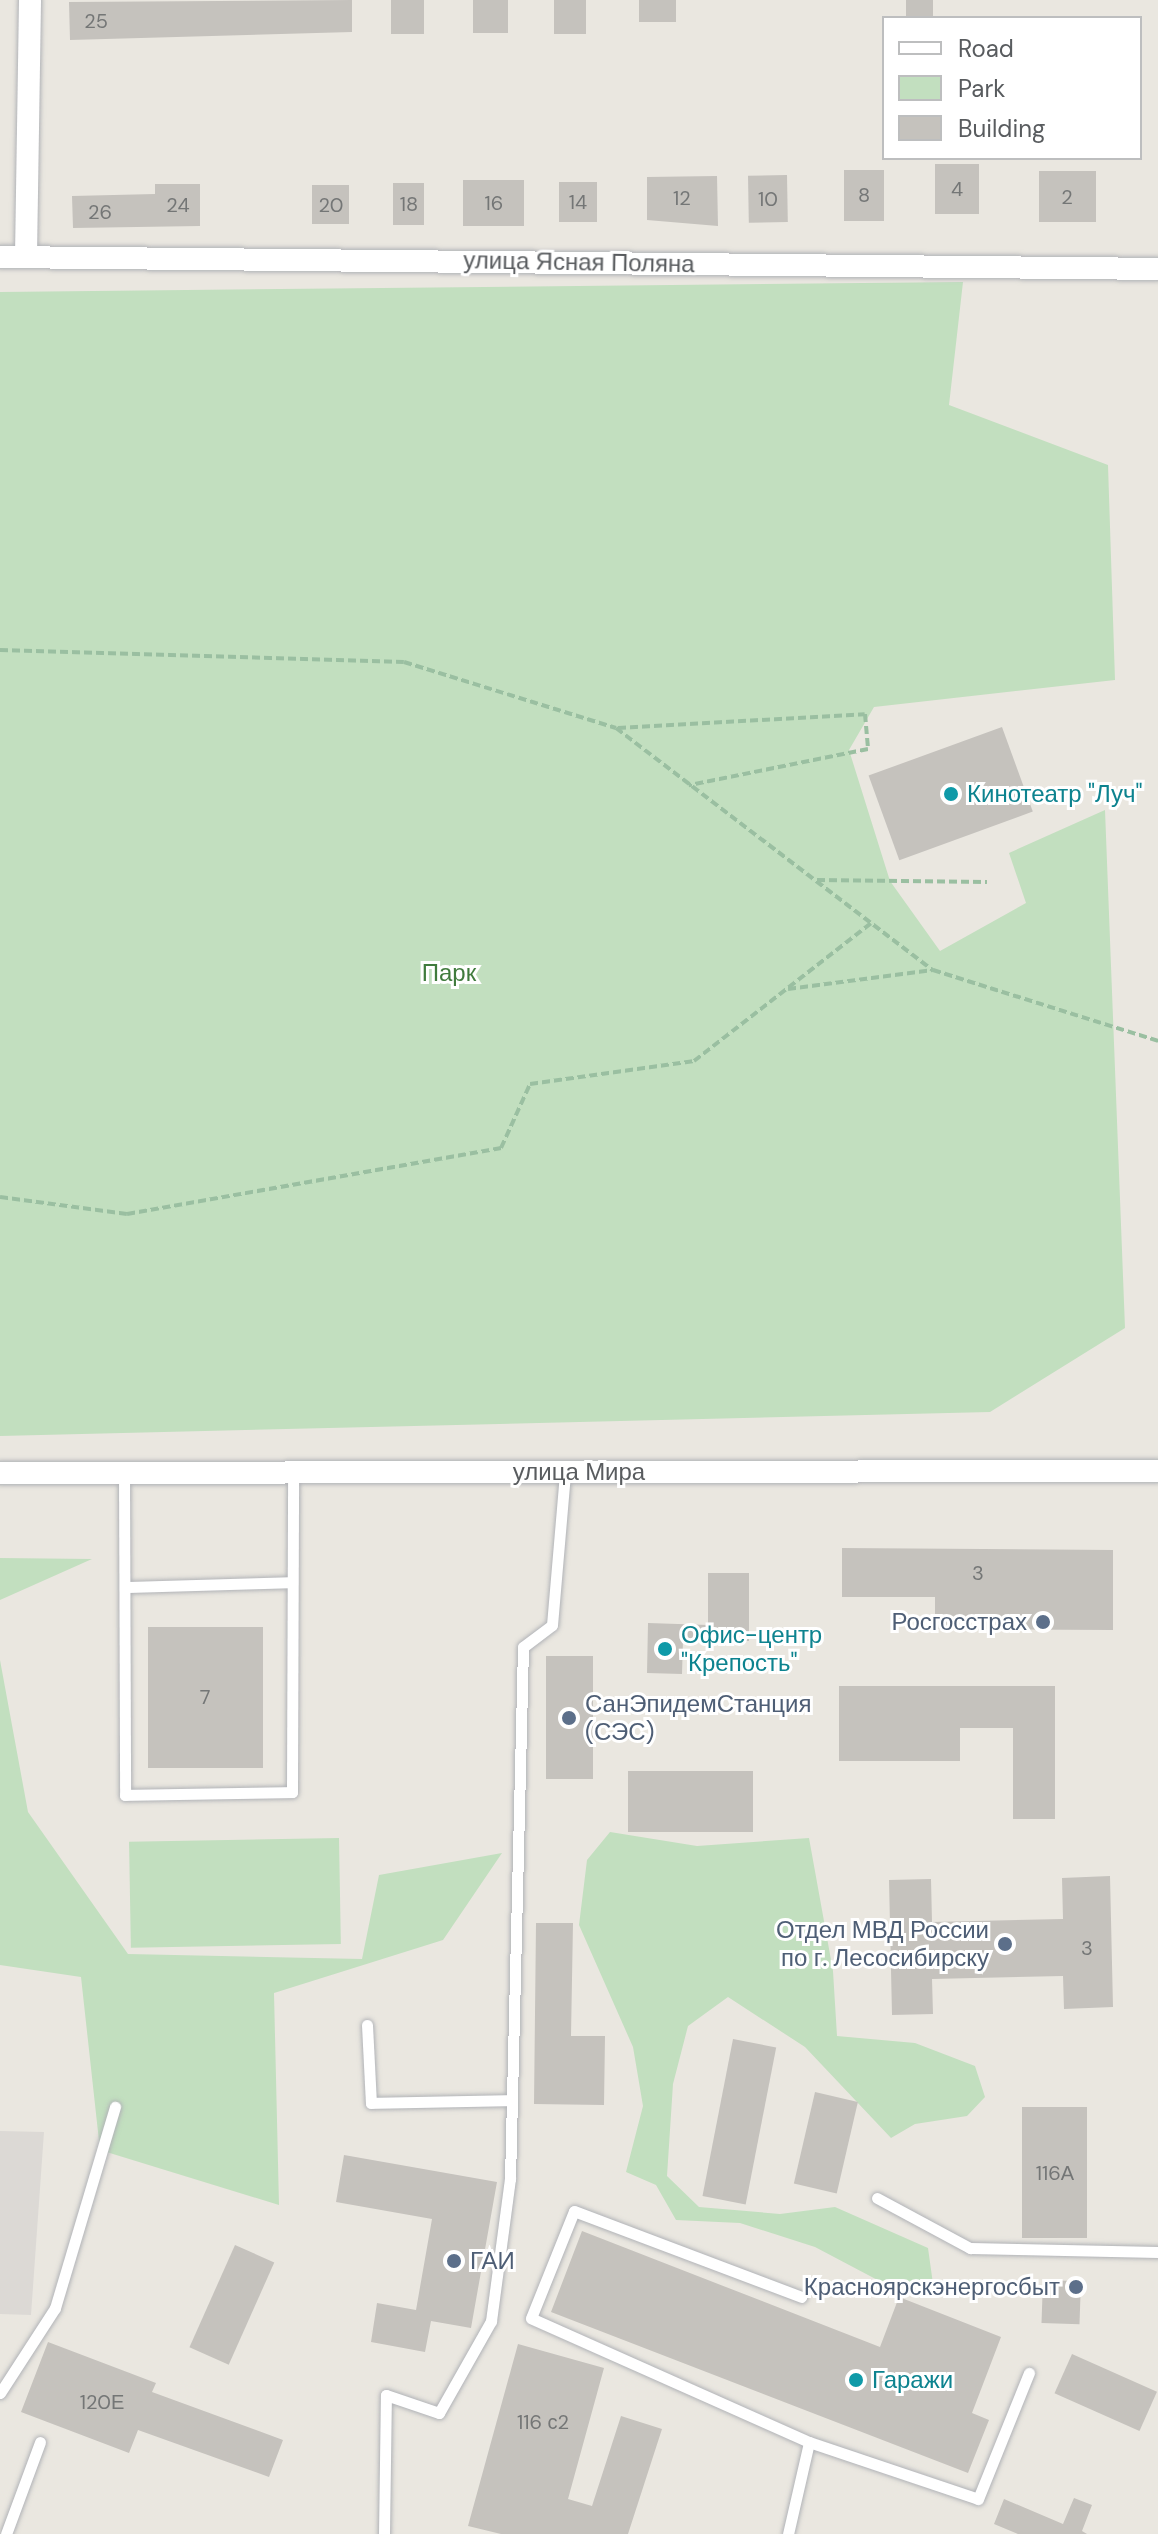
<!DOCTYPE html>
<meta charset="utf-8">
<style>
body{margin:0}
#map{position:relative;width:1158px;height:2534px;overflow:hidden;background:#eae7e0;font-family:"DM Sans",sans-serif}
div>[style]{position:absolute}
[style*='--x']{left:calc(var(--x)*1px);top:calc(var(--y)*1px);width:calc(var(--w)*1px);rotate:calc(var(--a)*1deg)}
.industrial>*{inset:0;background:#dcd9d5}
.green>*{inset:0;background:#c2dfbf;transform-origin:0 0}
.building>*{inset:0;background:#c5c2bd;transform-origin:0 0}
.path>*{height:4px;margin-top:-2px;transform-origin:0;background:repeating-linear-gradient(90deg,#9abfa1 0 8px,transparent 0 12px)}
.roads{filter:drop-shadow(0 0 2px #b1b3b7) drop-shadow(0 0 2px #b1b3b7)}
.service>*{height:11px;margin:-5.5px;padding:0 5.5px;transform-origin:5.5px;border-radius:5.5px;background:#fff}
.minor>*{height:22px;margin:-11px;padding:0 11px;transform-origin:11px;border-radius:11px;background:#fff}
.dots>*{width:22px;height:22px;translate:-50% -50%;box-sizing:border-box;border:4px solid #fff;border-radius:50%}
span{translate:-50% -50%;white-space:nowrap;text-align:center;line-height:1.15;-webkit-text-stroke:6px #fff;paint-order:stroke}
.number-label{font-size:20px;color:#747676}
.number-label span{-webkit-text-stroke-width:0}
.street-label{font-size:24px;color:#595c5f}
.culture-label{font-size:24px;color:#0d838f}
.left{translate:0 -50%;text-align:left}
.park-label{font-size:24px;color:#407b3d}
.service-label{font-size:24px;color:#4e5e75}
.right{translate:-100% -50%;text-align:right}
.legend{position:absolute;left:882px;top:16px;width:260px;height:144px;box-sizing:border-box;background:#fff;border:2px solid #bdbebf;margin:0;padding:10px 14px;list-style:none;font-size:24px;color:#595c5f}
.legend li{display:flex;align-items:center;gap:16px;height:40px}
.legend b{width:40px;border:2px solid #bdbebf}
</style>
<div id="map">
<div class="industrial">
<i style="clip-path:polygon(0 2131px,44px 2132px,31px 2315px,0 2314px)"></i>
</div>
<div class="green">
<i style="clip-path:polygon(963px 282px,949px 405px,1108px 465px,1115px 680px,874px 707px,849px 750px,890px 881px,940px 951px,1026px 903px,1009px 853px,1105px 810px,1125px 1328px,990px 1412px,0 1436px,0 292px)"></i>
<i style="clip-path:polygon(0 1558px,92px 1559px,0 1600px)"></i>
<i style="clip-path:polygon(0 1660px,28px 1812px,128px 1954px,362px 1959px,379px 1875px,502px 1853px,443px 1940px,274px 1993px,279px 2205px,100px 2150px,81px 1977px,0 1965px)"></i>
<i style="clip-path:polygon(610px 1832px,697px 1846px,809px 1838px,833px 1971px,837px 2036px,915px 2043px,975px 2066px,985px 2097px,967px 2116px,915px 2124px,891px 2138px,805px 2047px,728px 1997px,688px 2026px,673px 2084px,667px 2176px,699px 2207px,780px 2214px,835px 2207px,928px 2248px,934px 2291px,887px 2285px,815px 2247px,740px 2223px,676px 2220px,656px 2185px,626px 2172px,643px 2106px,633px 2047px,579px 1925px,587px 1860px)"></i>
<i style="left:339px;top:1838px;width:106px;height:210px;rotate:89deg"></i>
</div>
<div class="building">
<i style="clip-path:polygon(352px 0,352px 32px,70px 40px,69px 2px)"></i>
<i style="left:391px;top:0;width:33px;height:34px"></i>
<i style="left:473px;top:0;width:35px;height:33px"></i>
<i style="left:554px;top:0;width:32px;height:34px"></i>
<i style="left:639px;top:0;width:37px;height:22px"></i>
<i style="left:906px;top:0;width:27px;height:18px"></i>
<i style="left:935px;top:164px;width:44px;height:50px"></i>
<i style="left:844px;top:170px;width:40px;height:51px"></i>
<i style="left:1039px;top:171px;width:57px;height:51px"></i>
<i style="left:787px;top:175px;width:47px;height:39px;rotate:89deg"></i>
<i style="clip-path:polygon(717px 176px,718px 226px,647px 220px,647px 177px)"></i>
<i style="left:463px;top:180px;width:61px;height:46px"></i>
<i style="left:559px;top:182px;width:38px;height:40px"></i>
<i style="left:393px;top:183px;width:31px;height:42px"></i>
<i style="clip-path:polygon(155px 184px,200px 184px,200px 226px,73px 228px,72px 196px,155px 194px)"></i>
<i style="left:312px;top:185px;width:37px;height:39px"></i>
<i style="left:1002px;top:727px;width:90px;height:142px;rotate:70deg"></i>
<i style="clip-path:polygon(842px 1548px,1113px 1550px,1113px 1630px,935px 1629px,935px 1597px,842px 1597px)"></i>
<i style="clip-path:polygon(708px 1573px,749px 1573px,749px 1641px,683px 1640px,682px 1674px,647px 1673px,648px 1623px,708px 1625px)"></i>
<i style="left:148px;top:1627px;width:115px;height:141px"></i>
<i style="left:546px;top:1656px;width:47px;height:123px"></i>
<i style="clip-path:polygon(839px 1686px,1055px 1686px,1055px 1819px,1013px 1819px,1013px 1728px,960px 1728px,960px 1761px,839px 1761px)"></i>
<i style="left:628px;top:1771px;width:125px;height:61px"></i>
<i style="clip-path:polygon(1110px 1876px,1113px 2007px,1064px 2009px,1063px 1976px,932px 1979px,933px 2014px,892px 2015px,889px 1880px,931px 1879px,932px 1922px,1063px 1919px,1062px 1878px)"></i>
<i style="clip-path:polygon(536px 1923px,573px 1923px,571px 2036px,605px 2036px,604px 2105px,534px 2104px)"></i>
<i style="left:733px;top:2039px;width:44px;height:160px;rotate:11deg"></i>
<i style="left:815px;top:2092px;width:44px;height:94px;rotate:13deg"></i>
<i style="left:1022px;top:2107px;width:65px;height:131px"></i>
<i style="clip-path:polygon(344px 2155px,497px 2182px,471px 2328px,431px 2321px,425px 2352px,371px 2342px,377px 2303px,416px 2310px,432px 2219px,336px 2202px)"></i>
<i style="clip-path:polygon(582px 2231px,880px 2347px,899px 2297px,1001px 2337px,972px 2413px,989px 2420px,968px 2473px,551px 2312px)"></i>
<i style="left:235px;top:2245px;width:43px;height:112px;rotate:24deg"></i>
<i style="left:1043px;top:2280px;width:38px;height:43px;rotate:2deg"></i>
<i style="clip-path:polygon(48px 2342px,156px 2383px,152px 2392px,283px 2440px,269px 2477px,138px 2430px,129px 2453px,21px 2412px)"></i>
<i style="clip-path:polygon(518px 2344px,604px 2368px,568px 2499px,592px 2506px,621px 2416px,662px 2429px,628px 2534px,501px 2534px,468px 2526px)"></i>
<i style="left:1072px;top:2354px;width:93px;height:43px;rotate:24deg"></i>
<i style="clip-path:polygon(1074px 2498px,1092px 2505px,1082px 2531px,1087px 2534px,1018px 2534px,994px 2524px,1004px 2499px,1063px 2524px)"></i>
</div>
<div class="path">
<i style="--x:0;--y:650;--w:404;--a:1.7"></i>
<i style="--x:404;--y:662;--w:222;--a:17.3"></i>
<i style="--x:616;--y:728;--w:399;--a:37.4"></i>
<i style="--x:933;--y:970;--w:236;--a:17.5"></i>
<i style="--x:618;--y:728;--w:247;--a:-3.2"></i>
<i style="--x:865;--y:714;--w:35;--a:85"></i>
<i style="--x:868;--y:749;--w:183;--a:168.6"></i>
<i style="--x:817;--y:880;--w:170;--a:0.7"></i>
<i style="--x:788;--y:989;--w:146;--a:-7.5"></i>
<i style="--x:0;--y:1197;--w:128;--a:7.6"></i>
<i style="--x:127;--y:1214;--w:380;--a:-10"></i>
<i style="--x:501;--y:1148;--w:70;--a:-65.6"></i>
<i style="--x:530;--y:1084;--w:166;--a:-8"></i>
<i style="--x:694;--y:1061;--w:224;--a:-37.9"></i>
</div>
<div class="roads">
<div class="service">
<i style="--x:124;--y:1474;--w:321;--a:89.8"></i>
<i style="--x:125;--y:1795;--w:167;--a:-1"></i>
<i style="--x:292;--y:1792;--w:317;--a:-89.8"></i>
<i style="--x:125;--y:1587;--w:167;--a:-1.7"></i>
<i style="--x:367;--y:2025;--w:78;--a:87.1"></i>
<i style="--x:371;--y:2103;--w:141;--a:-1.2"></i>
<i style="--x:877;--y:2198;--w:106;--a:28.3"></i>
<i style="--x:970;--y:2248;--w:188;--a:1.2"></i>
<i style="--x:0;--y:2393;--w:101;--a:-57.1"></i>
<i style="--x:55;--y:2308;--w:210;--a:-73.4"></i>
<i style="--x:809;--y:2442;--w:178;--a:18.6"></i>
<i style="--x:978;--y:2499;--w:136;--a:-68"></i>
<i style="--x:6;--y:2534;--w:98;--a:-69.7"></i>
<i style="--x:384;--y:2534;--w:139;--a:-89.2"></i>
<i style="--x:386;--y:2395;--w:56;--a:18.8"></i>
<i style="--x:439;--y:2413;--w:106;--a:-60.5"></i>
<i style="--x:491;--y:2321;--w:143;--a:-82.4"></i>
<i style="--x:510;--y:2179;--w:532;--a:-88.6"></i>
<i style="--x:523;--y:1647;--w:36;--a:-37"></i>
<i style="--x:552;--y:1625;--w:154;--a:-85.1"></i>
<i style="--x:788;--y:2534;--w:94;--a:-77.1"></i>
<i style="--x:809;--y:2442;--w:304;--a:-156"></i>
<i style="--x:531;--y:2318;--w:115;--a:-68.1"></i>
<i style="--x:574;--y:2211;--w:243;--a:20.7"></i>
</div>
<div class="minor">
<i style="--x:26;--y:256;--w:256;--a:-89.1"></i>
<i style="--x:0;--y:257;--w:1158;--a:0.59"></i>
<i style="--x:0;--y:1473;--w:1158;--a:-0.1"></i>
</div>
</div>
<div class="dots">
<i style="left:951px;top:794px;background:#0f9aa8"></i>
<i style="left:1043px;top:1622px;background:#5c6f8a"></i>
<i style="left:665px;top:1649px;background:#0f9aa8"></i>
<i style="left:569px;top:1718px;background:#5c6f8a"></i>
<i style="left:1005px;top:1944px;background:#5c6f8a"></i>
<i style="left:454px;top:2261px;background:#5c6f8a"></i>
<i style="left:1076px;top:2287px;background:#5c6f8a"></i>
<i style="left:856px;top:2380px;background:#0f9aa8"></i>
</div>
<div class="number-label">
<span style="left:96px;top:21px">25</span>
<span style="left:957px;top:189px">4</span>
<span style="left:864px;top:195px">8</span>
<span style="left:1067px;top:197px">2</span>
<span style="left:682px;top:198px">12</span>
<span style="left:768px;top:199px">10</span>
<span style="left:578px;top:202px">14</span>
<span style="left:494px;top:203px">16</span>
<span style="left:409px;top:204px">18</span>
<span style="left:178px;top:205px">24</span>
<span style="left:331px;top:205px">20</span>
<span style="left:100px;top:212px">26</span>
<span style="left:978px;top:1573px">3</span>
<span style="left:205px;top:1697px">7</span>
<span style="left:1087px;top:1948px">3</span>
<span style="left:1055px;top:2173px">116А</span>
<span style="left:102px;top:2402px">120Е</span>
<span style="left:543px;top:2422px">116 с2</span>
</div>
<div class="street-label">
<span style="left:579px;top:262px;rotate:1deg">улица Ясная Поляна</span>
<span style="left:579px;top:1472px">улица Мира</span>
</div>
<div class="culture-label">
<span class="left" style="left:967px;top:794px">Кинотеатр "Луч"</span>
<span class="left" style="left:681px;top:1649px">Офис-центр<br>"Крепость"</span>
<span class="left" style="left:872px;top:2380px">Гаражи</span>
</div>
<div class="park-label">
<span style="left:449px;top:973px">Парк</span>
</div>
<div class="service-label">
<span class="right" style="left:1027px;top:1622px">Росгосстрах</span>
<span class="left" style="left:585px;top:1718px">СанЭпидемСтанция<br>(СЭС)</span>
<span class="right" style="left:989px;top:1944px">Отдел МВД России<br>по г. Лесосибирску</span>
<span class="left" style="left:470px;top:2261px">ГАИ</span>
<span class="right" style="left:1060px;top:2287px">Красноярскэнергосбыт</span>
</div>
<ul class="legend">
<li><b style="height:10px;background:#fff"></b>Road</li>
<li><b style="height:22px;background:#c2dfbf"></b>Park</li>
<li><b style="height:22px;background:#c5c2bd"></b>Building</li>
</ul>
</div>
